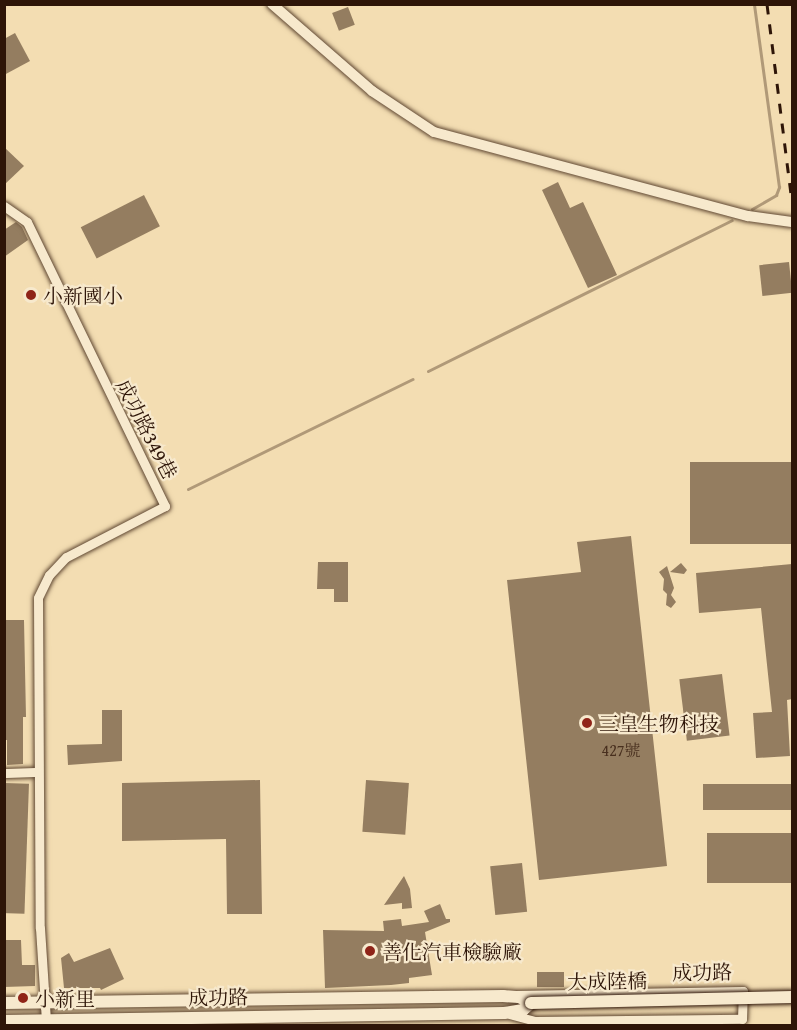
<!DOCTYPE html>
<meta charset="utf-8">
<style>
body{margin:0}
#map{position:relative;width:797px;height:1030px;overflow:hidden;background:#f3ddb2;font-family:"Gentium Book Plus","Noto Serif TC",serif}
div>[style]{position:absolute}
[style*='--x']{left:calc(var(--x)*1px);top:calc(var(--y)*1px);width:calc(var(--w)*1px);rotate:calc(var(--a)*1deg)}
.stream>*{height:3px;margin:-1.5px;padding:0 1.5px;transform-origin:1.5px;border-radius:1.5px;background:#b09978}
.building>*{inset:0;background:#947d60;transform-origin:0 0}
.roads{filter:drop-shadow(0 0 2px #5f4732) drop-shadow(0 0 2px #5f4732)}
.minor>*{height:9px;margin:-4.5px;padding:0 4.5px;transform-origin:4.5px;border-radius:4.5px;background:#f7e9cd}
.tertiary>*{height:10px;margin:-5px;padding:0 5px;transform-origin:5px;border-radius:5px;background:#f7e9cd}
.secondary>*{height:12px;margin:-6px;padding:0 6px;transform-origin:6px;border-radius:6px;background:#f7e9cd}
.rail>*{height:3px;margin-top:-1.5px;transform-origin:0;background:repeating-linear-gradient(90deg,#2e1508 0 10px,transparent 0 20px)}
.bridges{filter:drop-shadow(0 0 2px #2e1508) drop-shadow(0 0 2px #2e1508)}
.secondary-bridge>*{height:12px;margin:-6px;padding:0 6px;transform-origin:6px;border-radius:6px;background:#f7e9cd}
.dots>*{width:16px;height:16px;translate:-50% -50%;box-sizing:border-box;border:3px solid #f7e9cd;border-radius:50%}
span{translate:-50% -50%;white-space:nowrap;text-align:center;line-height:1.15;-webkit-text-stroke:4.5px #f7e9cd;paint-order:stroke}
.number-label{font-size:16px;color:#482f1e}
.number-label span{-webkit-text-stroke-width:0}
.poi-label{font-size:20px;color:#2e1508}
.left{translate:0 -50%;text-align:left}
.street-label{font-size:20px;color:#2e1508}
.frame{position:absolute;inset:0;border:6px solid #2e1508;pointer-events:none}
</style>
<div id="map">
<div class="stream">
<i style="--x:752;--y:209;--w:28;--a:-30"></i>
<i style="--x:776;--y:195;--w:9;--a:-69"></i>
<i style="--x:779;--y:187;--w:185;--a:-97.8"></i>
<i style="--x:428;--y:371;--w:339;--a:-26.4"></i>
<i style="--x:188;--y:489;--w:250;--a:-26.1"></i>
</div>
<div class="building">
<i style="left:348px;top:7px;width:19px;height:17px;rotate:69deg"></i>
<i style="clip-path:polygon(15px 33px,30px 61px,4px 75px,4px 39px)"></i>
<i style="clip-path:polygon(4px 147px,24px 166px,4px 185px)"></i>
<i style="clip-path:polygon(558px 182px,570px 208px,583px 202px,617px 275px,588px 288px,542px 190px)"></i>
<i style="left:144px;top:195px;width:35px;height:71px;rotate:63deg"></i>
<i style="clip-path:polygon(16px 222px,22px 227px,28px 240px,4px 257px,4px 230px)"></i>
<i style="left:789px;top:262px;width:31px;height:30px;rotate:84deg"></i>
<i style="left:792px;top:462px;width:82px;height:102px;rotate:90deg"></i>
<i style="clip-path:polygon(631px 536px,667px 866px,539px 880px,507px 580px,581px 572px,577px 542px)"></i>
<i style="clip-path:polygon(318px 562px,348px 562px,348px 602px,334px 602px,334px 589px,317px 589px)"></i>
<i style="clip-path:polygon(681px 563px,687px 570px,684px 574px,670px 572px)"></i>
<i style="clip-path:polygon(792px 564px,792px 699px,787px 700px,790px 756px,756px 758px,753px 713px,772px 712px,761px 608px,699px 613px,696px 573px)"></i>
<i style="clip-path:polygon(667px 566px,674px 588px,671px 595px,676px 602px,671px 608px,666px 605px,667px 594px,663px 590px,664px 579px,659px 572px)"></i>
<i style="clip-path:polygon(4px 620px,24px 620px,26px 717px,23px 717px,23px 764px,7px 765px,7px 740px,4px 740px)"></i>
<i style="left:722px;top:674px;width:62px;height:43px;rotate:83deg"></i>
<i style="clip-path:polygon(102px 710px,122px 710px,122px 761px,68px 765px,67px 745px,102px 744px)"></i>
<i style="clip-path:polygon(260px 780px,262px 914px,227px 914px,226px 839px,122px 841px,122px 783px)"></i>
<i style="left:366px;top:780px;width:43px;height:52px;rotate:4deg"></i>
<i style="left:4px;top:783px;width:25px;height:130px;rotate:2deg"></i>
<i style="left:792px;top:784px;width:26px;height:89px;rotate:90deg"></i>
<i style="left:792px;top:833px;width:50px;height:85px;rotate:90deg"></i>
<i style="left:522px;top:863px;width:49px;height:32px;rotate:84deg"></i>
<i style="clip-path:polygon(404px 876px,410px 889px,412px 908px,402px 909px,402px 903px,384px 905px)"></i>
<i style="clip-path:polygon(440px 904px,446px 919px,450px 919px,450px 922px,425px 932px,432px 975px,409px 978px,409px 983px,391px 985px,325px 988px,323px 930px,384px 931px,383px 921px,401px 919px,402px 926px,429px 922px,424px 911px)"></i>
<i style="clip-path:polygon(4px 940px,21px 940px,22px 965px,35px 965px,35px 986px,4px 987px)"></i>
<i style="clip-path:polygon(110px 948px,124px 979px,101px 990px,100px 988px,64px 988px,61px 958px,69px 953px,74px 962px)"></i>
<i style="left:537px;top:972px;width:27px;height:15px"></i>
</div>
<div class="roads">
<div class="minor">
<i style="--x:4;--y:206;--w:28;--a:35"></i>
<i style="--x:27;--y:222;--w:316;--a:64.1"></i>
<i style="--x:165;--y:506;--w:111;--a:152.7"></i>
<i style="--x:66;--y:557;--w:25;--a:133"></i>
<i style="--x:49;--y:575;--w:25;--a:116"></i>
<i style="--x:38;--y:598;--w:330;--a:89.7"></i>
<i style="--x:40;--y:928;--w:92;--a:86.3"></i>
<i style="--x:4;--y:773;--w:33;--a:-2"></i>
<i style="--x:509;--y:1014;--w:28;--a:15"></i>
<i style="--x:536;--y:1021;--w:206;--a:-0.6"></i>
<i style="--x:742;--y:1019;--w:28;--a:-88"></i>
<i style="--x:743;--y:991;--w:227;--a:179"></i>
</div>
<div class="tertiary">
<i style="--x:272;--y:4;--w:133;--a:41"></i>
<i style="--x:372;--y:91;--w:74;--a:33.5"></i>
<i style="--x:434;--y:132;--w:325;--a:15"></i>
<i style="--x:748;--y:216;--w:44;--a:7.8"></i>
</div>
<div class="secondary">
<i style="--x:4;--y:1003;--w:499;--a:-0.8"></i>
<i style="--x:503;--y:996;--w:16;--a:4"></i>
<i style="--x:519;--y:997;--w:13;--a:27"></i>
<i style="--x:531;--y:1003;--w:11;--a:139"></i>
<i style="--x:523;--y:1010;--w:19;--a:171"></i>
<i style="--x:504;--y:1013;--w:500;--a:179.08"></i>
</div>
</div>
<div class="rail">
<i style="--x:767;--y:4;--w:199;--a:82.8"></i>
</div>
<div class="bridges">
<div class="secondary-bridge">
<i style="--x:531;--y:1003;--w:261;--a:-1.3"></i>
</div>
</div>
<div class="dots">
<i style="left:31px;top:295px;background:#8f2418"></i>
<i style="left:587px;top:723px;background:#8f2418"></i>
<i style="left:370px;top:951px;background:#8f2418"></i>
<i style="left:23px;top:998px;background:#8f2418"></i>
</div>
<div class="number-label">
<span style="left:621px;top:750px">427號</span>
</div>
<div class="poi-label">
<span class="left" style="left:43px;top:295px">小新國小</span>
<span class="left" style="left:599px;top:723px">三皇生物科技</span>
<span class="left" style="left:382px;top:951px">善化汽車檢驗廠</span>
<span class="left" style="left:35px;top:998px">小新里</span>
</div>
<div class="street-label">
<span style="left:147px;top:429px;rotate:63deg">成功路349巷</span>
<span style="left:702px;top:972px;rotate:-1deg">成功路</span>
<span style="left:607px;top:981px;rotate:-1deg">大成陸橋</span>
<span style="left:218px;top:997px;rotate:-1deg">成功路</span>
</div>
<div class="frame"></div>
</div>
